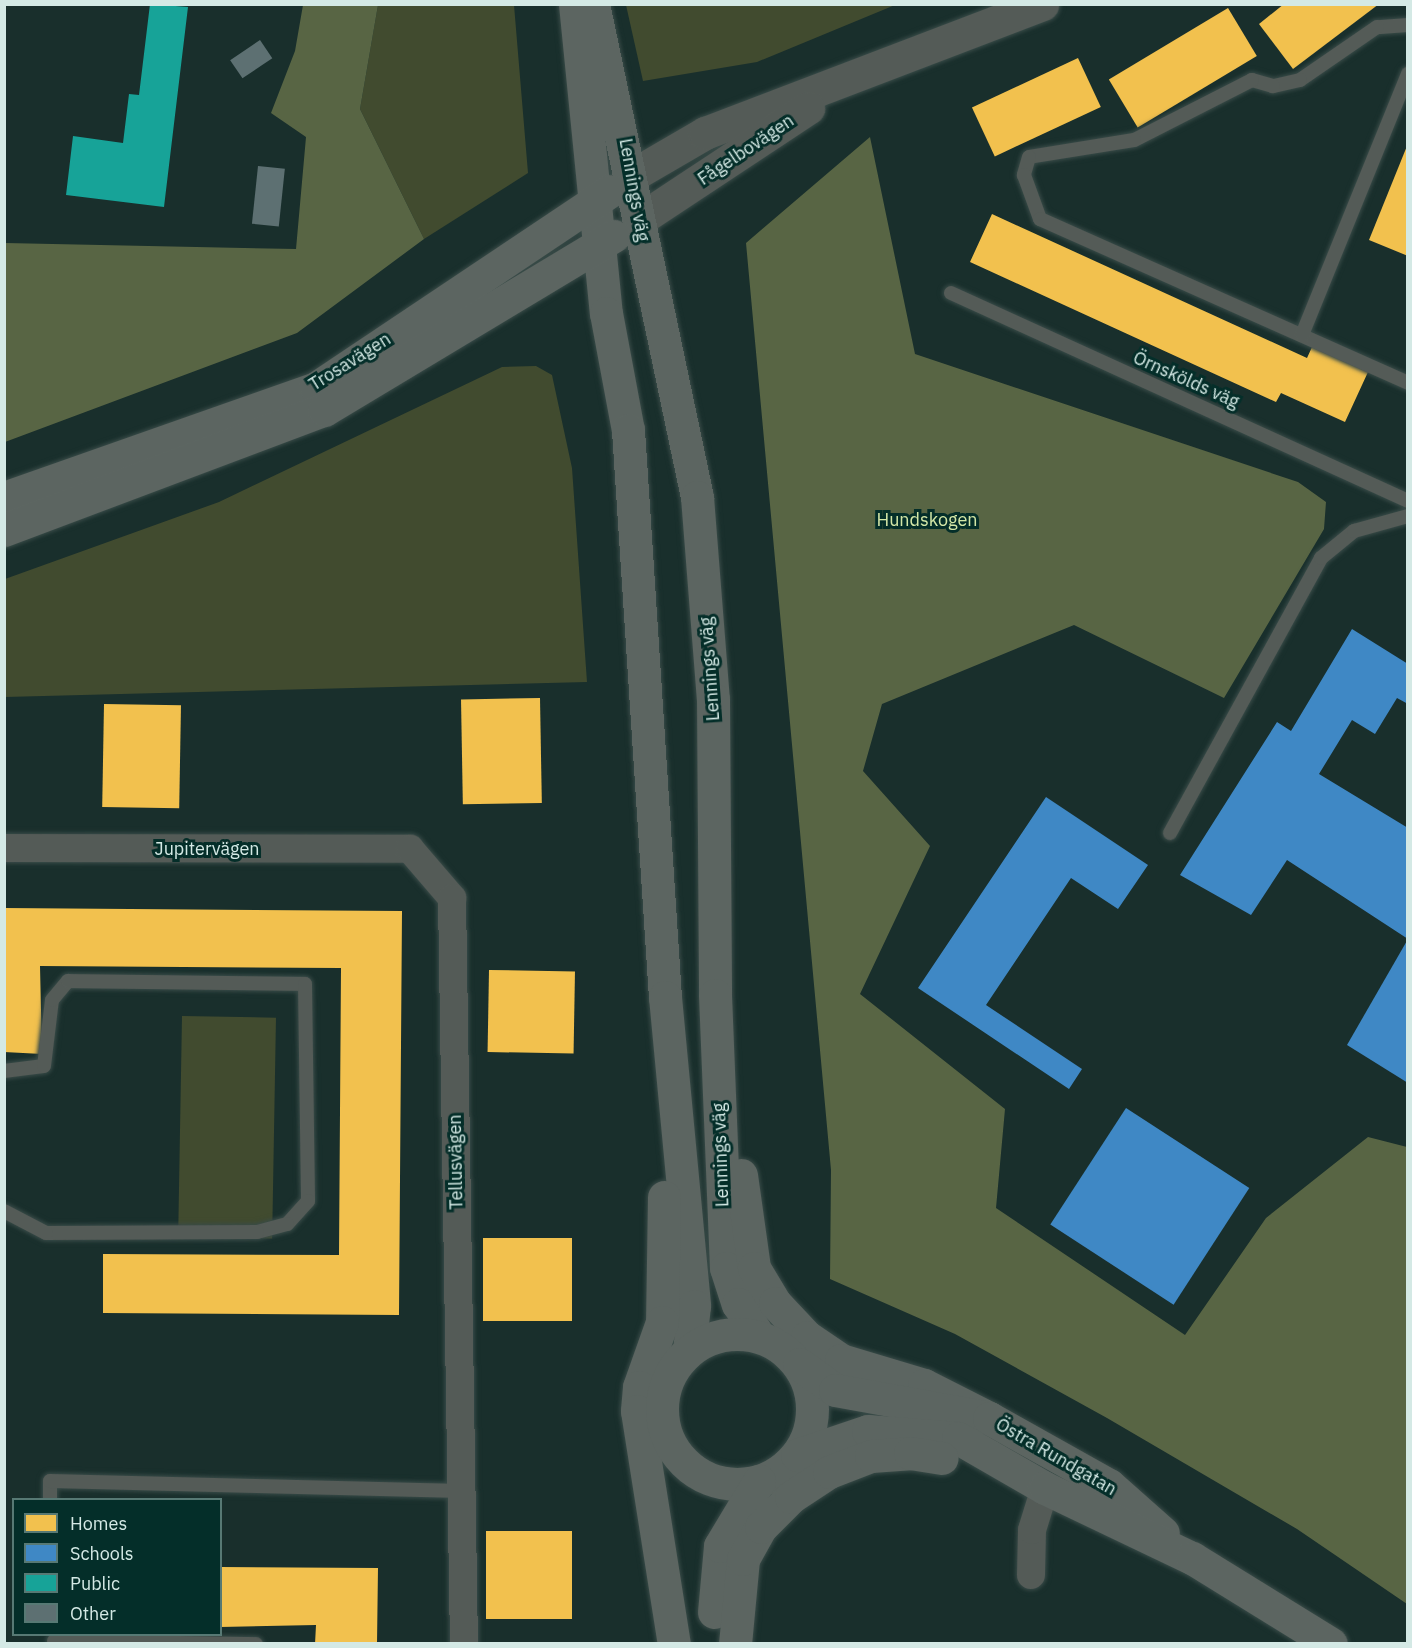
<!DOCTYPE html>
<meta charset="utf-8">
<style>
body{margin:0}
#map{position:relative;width:1412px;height:1648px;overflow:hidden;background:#192f2c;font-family:"IBM Plex Sans",sans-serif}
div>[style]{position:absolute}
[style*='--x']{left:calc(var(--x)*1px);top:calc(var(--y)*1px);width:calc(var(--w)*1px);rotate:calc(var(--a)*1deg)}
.green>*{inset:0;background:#414b2f;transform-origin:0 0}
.forest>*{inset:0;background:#586544}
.homes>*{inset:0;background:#f2c14e;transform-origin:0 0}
.schools>*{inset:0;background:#3f88c5;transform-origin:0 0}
.public>*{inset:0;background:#17a398}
.building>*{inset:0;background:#5d7072;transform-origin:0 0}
.roads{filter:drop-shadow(0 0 2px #394b48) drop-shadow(0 0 2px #394b48)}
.service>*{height:14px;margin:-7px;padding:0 7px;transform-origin:7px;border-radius:7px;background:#545b57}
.minor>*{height:28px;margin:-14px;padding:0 14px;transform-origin:14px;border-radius:14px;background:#545b57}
.tertiary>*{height:33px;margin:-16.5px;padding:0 16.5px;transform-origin:16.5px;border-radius:16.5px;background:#545b57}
.secondary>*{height:33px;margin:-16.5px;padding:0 16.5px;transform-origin:16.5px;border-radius:16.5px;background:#5c6561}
.secondary>.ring{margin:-16.5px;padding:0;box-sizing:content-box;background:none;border:33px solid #5c6561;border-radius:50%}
span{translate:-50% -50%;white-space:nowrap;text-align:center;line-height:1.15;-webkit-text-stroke:6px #042e29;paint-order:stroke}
.street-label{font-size:18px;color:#d4e9e5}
.park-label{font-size:18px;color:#d4e7a7}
.frame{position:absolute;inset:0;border:6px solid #d4e9e5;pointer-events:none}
.legend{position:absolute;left:12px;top:1498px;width:210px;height:138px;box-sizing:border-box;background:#042e29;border:2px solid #577974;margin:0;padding:8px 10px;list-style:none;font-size:18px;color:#d4e9e5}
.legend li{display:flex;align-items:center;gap:12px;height:30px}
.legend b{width:30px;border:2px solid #577974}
</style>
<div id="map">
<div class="green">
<i style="clip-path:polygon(378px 5px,514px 5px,528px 173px,424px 239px,360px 109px)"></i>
<i style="clip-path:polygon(626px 5px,626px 4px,895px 5px,757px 62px,643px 81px)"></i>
<i style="clip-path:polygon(536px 366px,552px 375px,572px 468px,587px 682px,5px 697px,5px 579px,219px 502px,502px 367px)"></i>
<i style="left:182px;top:1016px;width:94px;height:221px;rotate:1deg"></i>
</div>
<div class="forest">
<i style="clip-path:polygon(303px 5px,378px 5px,360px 109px,424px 239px,297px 333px,5px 442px,5px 243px,296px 249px,306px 137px,271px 113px,295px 51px)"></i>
<i style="clip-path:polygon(870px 137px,915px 354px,1298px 482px,1326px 502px,1324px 529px,1224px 698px,1074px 625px,882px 704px,863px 771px,930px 846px,860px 994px,1005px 1109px,996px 1208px,1185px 1335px,1266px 1218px,1368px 1137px,1407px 1147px,1407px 1604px,1297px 1529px,1107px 1418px,955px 1334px,830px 1279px,831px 1170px,746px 243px)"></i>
</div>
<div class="homes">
<i style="clip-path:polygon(1284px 4px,1379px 4px,1293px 69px,1259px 24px)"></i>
<i style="left:1228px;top:8px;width:56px;height:139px;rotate:59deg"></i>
<i style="left:1078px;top:58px;width:54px;height:117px;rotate:65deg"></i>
<i style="clip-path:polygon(1407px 146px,1408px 146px,1408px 256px,1369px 240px)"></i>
<i style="clip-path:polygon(992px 214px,1307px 358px,1312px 347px,1368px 372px,1345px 422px,1281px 393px,1276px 402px,970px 262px)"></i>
<i style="left:540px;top:698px;width:105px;height:79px;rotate:89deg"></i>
<i style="left:104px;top:704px;width:77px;height:103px;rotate:1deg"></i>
<i style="clip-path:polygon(4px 908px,402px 911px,399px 1315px,103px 1313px,103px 1254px,339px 1255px,341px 968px,40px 966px,42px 1054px,4px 1052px)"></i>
<i style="left:489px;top:970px;width:86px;height:82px;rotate:1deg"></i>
<i style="left:483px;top:1238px;width:89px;height:83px"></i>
<i style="left:486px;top:1531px;width:86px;height:88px"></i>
<i style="clip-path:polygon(220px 1567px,378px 1568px,377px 1644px,315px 1644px,316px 1625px,220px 1627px)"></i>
</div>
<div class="schools">
<i style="clip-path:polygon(1352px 629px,1408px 664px,1408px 704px,1397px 698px,1375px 734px,1352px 720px,1319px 774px,1408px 828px,1408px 939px,1287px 860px,1251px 915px,1180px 875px,1277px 722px,1291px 731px)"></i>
<i style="clip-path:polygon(1046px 797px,1148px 865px,1118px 909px,1071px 878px,986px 1005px,1082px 1069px,1069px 1089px,918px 988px)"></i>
<i style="clip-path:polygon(1408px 939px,1408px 1083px,1347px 1045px)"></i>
<i style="left:1126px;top:1108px;width:147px;height:139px;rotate:33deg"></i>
</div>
<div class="public">
<i style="clip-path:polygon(150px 4px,188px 7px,164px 207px,66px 195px,73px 136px,123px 143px,129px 94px,139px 95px)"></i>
</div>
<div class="building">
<i style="left:260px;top:40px;width:22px;height:36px;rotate:56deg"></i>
<i style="left:258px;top:166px;width:27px;height:58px;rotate:6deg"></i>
</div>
<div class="roads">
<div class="service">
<i style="--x:1408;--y:25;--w:31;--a:176"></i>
<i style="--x:1377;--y:27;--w:93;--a:145.5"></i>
<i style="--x:1300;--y:80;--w:28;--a:167"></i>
<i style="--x:1273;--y:86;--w:22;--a:-164"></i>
<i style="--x:1252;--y:80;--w:132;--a:153"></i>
<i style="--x:1134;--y:140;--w:106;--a:170.8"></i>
<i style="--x:1029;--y:157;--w:19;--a:106"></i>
<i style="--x:1024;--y:175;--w:47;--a:70"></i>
<i style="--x:1040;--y:219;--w:403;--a:24"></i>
<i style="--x:951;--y:293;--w:502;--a:24.47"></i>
<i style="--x:1302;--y:335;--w:282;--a:-67.9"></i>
<i style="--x:1170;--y:833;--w:314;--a:-61.2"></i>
<i style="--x:1321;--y:558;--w:43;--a:-39.3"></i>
<i style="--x:1354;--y:531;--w:56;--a:-15.5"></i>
<i style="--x:4;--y:1071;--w:40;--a:-7.1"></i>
<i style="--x:44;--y:1066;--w:66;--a:-83.1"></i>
<i style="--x:52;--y:1000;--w:25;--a:-50"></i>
<i style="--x:68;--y:981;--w:237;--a:0.7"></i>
<i style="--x:305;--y:984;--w:217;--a:89.2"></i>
<i style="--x:308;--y:1201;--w:31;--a:132"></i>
<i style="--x:287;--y:1224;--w:31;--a:165"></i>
<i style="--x:257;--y:1232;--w:211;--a:179.7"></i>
<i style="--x:46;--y:1233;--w:47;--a:-152.4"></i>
<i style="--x:50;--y:1500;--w:19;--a:-90"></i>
<i style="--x:50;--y:1481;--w:412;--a:1.4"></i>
<i style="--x:54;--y:1641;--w:202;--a:0.9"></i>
</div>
<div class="minor">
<i style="--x:4;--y:848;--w:406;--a:0.1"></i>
<i style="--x:410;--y:849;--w:65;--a:49.4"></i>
<i style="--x:452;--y:898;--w:746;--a:89.08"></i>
<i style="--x:1031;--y:1575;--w:45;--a:-88.7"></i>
<i style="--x:1032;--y:1530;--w:44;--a:-72.8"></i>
</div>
<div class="tertiary">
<i style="--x:631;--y:176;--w:86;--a:-30.2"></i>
<i style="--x:705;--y:133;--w:361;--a:-20.9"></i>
<i style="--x:639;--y:220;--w:203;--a:-33.5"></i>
</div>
<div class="secondary">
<i style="--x:575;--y:4;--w:311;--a:84.3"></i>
<i style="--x:606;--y:313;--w:119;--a:79.4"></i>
<i style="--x:628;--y:430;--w:568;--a:86.27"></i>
<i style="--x:665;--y:997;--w:310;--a:84.6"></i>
<i style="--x:694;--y:1306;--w:44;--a:96.5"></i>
<i style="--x:593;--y:4;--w:504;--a:78.09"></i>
<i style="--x:697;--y:497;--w:203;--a:85.5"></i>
<i style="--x:713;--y:699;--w:296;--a:89.6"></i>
<i style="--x:715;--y:995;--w:273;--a:87.7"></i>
<i style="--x:726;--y:1268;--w:38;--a:72"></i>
<i style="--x:738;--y:1304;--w:38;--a:57"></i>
<i style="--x:4;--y:498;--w:331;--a:-19.4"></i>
<i style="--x:316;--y:388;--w:354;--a:-33.8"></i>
<i style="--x:4;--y:530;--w:342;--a:-20.6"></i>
<i style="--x:324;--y:410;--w:338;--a:-31"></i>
<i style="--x:741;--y:1175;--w:94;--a:82"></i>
<i style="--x:754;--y:1268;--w:41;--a:59"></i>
<i style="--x:775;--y:1303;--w:47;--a:46.7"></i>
<i style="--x:807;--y:1337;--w:41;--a:34.1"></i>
<i style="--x:841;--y:1360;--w:87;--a:16.8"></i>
<i style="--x:924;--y:1385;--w:73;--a:26.9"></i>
<i style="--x:664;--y:1197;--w:125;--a:90.9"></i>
<i style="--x:662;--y:1322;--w:69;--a:109.5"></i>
<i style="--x:639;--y:1387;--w:24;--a:95"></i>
<i style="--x:637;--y:1411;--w:236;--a:81"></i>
<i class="ring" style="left:662px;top:1334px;width:117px;height:117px"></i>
<i style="--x:799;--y:1364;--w:44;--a:35.8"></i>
<i style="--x:835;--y:1390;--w:157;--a:10.3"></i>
<i style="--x:989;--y:1418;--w:137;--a:29.2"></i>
<i style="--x:1109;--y:1485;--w:72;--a:41.6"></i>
<i style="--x:797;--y:1455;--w:75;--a:-18.7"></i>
<i style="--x:868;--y:1431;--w:90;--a:4.4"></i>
<i style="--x:958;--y:1438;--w:100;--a:29.9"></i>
<i style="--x:1045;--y:1488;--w:163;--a:25.5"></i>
<i style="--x:1192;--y:1558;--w:163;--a:31.7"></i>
<i style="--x:714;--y:1612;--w:66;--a:-84.8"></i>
<i style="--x:720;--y:1546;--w:76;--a:-59"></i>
<i style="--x:735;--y:1644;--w:85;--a:-84.6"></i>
<i style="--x:743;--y:1559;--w:37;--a:-61"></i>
<i style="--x:761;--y:1527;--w:42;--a:-45"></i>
<i style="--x:791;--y:1497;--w:45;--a:-33.3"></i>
<i style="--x:829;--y:1472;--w:45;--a:-20.9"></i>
<i style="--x:871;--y:1456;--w:39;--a:-4"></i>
<i style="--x:910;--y:1453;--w:32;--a:9"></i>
</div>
</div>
<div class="street-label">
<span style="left:746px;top:150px;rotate:-34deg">Fågelbovägen</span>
<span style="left:634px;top:190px;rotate:80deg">Lennings väg</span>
<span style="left:350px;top:362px;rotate:-32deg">Trosavägen</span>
<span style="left:1186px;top:380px;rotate:24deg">Örnskölds väg</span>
<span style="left:710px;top:669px;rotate:-94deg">Lennings väg</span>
<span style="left:207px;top:849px">Jupitervägen</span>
<span style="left:721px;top:1155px;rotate:-92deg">Lennings väg</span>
<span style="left:456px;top:1162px;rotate:-91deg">Tellusvägen</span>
<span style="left:1056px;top:1457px;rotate:30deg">Östra Rundgatan</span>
</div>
<div class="park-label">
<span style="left:927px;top:520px">Hundskogen</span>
</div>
<div class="frame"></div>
<ul class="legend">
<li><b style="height:16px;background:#f2c14e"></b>Homes</li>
<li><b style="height:16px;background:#3f88c5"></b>Schools</li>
<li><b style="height:16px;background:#17a398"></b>Public</li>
<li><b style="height:16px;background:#5d7072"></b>Other</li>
</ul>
</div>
